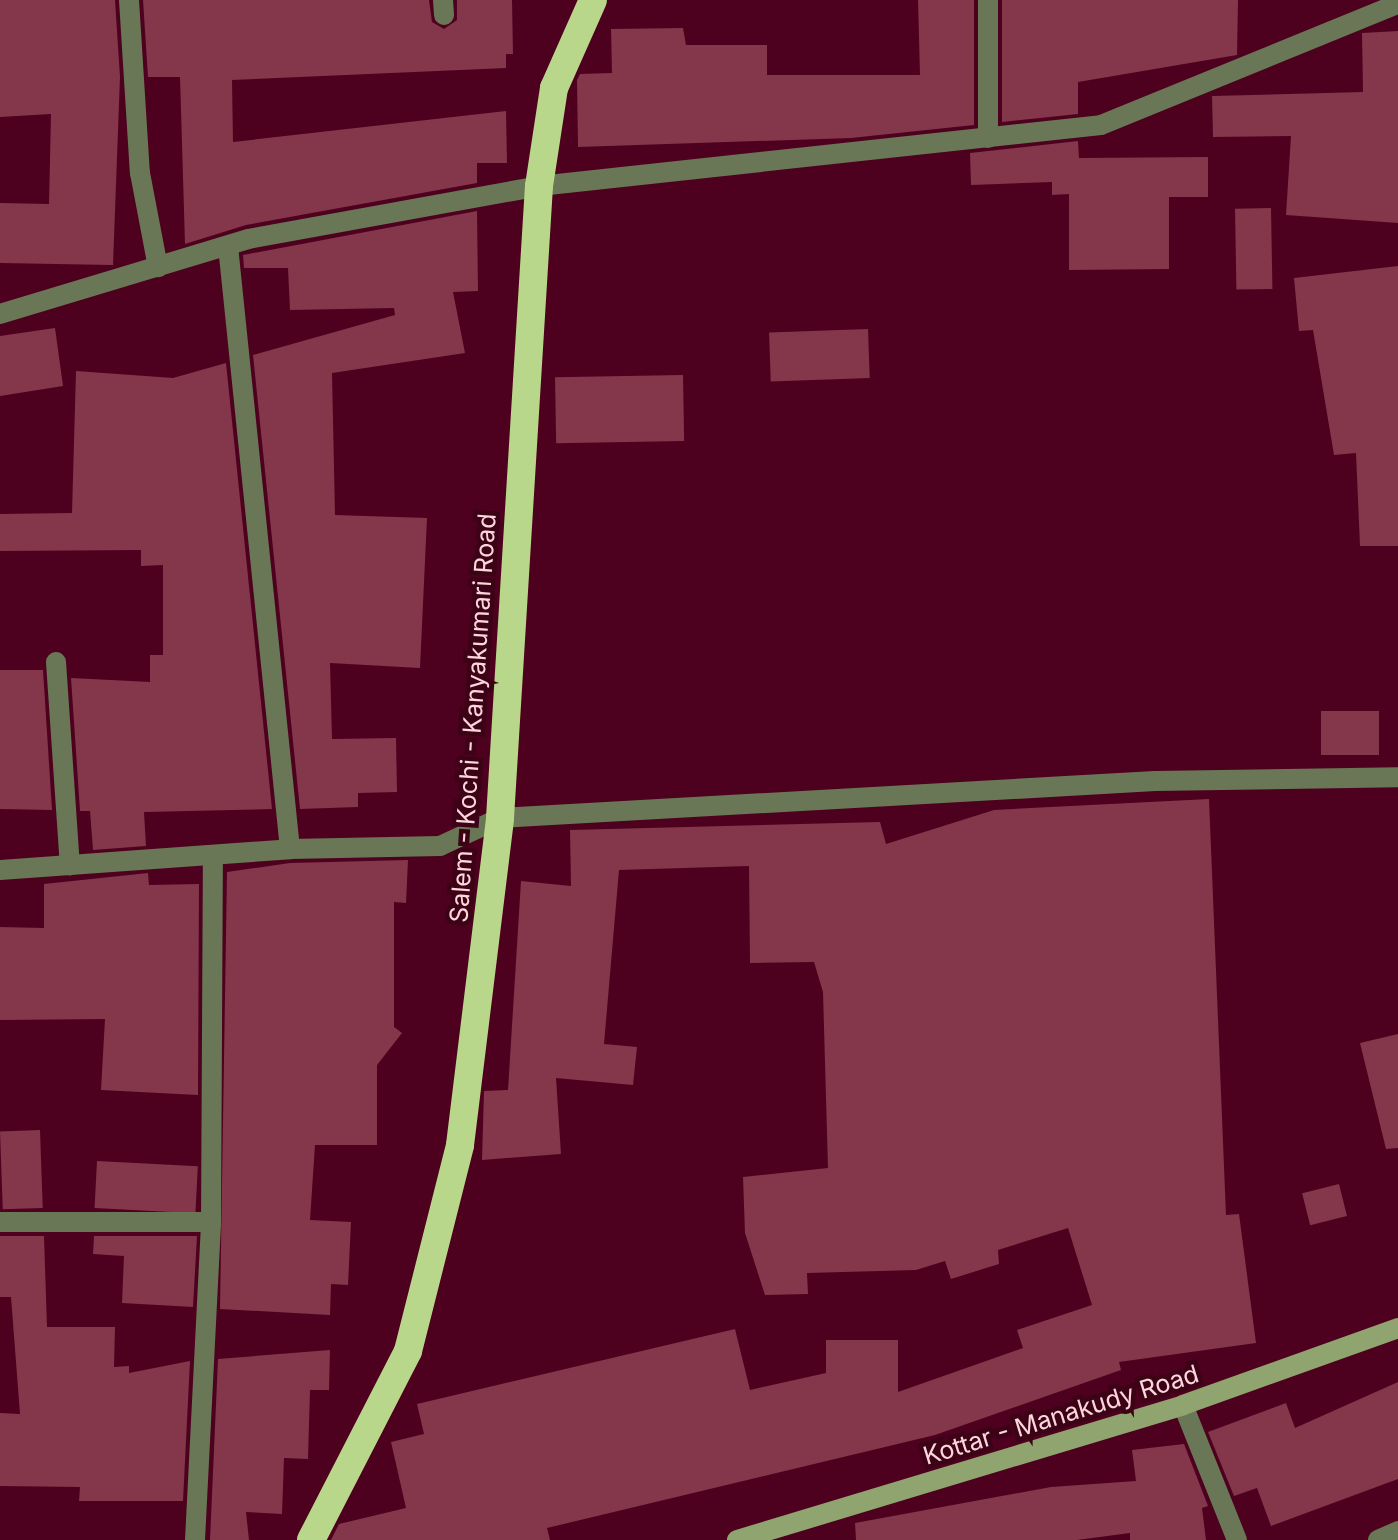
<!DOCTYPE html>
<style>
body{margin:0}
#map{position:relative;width:1398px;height:1540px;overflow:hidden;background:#4e001f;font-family:Inter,sans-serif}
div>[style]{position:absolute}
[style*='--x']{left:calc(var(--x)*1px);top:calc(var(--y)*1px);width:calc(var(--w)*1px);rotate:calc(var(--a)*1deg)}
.building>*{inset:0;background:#84364b;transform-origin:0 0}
.minor>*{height:20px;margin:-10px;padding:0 10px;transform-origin:10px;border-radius:10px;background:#697756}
.secondary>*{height:20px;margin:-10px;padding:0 10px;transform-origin:10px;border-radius:10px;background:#8fa46e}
.trunk>*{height:28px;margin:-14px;padding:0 14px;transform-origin:14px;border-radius:14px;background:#b9d78a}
span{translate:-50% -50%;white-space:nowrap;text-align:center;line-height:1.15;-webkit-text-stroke:9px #3c0317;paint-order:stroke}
.street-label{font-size:25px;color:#fdd6dd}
</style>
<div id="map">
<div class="building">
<i style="clip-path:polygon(0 0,115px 0,120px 77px,113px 265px,0 263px,0 203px,49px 204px,51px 114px,0 117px)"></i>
<i style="clip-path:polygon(143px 0,429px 0,432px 22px,444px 29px,457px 20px,457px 0,512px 0,513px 54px,506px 54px,506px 68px,232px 80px,233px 142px,506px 111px,507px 163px,477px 163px,477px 183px,246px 225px,185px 244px,180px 77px,148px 77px)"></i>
<i style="clip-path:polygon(918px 0,974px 0,974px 125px,851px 138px,578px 147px,577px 80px,580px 74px,612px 73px,611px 29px,683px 28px,686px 45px,767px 45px,767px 75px,920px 75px)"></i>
<i style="clip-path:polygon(1002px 0,1238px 0,1237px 55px,1078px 82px,1078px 114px,1002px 122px)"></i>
<i style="clip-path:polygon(1398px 31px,1398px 223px,1286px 215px,1291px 136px,1213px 137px,1212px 96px,1363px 92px,1362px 33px)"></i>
<i style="clip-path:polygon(1078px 141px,1079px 158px,1208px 157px,1208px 197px,1169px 197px,1169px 269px,1069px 270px,1069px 194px,1052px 195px,1052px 182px,971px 185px,970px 153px)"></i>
<i style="left:1271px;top:208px;width:81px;height:36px;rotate:89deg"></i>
<i style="clip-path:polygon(477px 211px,478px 291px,453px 292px,465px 353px,332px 373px,335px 515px,427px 518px,420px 668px,330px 663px,332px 739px,396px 738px,397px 792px,358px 793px,358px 807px,300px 809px,253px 355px,395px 315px,394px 308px,290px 310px,288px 268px,244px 268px,243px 255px)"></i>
<i style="clip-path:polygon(1398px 266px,1398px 546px,1360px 546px,1356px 453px,1334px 455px,1313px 330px,1299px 331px,1294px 278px)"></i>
<i style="clip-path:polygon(55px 328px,63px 386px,0 396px,0 336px)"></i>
<i style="left:868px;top:329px;width:49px;height:99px;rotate:88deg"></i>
<i style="clip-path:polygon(226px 363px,272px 809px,144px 812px,146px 846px,93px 850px,90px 811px,80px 811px,71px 678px,150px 682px,150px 655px,163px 655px,163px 565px,141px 566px,141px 550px,0 551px,0 514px,72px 513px,76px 371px,173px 378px)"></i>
<i style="left:683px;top:375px;width:66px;height:128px;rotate:89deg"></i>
<i style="clip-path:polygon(0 670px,43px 670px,52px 810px,0 809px)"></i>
<i style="left:1321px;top:711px;width:58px;height:44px"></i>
<i style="clip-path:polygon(1209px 799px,1226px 1215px,1239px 1214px,1256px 1343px,1119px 1362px,1121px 1370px,935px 1435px,547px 1528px,550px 1540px,331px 1540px,339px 1524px,406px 1508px,391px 1442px,424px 1434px,417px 1404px,735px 1329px,750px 1390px,826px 1373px,826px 1340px,898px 1340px,898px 1392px,1023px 1348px,1017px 1330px,1092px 1305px,1068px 1228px,998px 1250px,999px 1264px,951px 1279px,945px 1261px,916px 1270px,807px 1273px,808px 1294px,765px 1295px,745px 1233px,743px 1177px,828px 1168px,823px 992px,814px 962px,750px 963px,749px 866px,619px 870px,604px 1044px,637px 1047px,633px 1085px,556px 1078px,561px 1154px,482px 1160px,484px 1091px,508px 1090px,521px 881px,571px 886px,570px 830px,880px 822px,886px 844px,994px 810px)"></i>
<i style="clip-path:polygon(408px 860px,406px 903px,394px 902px,394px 1027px,402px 1033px,377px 1065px,377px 1145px,315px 1145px,310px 1220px,351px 1222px,348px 1285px,331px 1284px,330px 1315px,220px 1309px,227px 872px,290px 863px)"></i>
<i style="clip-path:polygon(148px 873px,149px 885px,199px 884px,198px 1095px,101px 1090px,105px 1019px,0 1020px,0 927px,44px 928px,44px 884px)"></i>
<i style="clip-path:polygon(1398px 1034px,1398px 1148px,1386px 1149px,1360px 1043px)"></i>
<i style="left:40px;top:1130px;width:78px;height:40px;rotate:88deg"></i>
<i style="left:97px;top:1161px;width:101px;height:47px;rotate:3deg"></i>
<i style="left:1339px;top:1184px;width:33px;height:38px;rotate:76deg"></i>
<i style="clip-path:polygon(0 1236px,44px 1236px,47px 1327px,115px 1327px,114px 1367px,129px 1366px,129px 1373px,190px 1361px,183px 1501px,79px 1501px,80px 1487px,0 1486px,0 1413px,20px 1414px,11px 1297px,0 1297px)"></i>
<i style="clip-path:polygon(94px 1236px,197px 1236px,193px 1307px,122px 1303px,124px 1256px,93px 1254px)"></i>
<i style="clip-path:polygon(330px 1350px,329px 1390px,310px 1390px,308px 1459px,284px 1458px,282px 1514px,246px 1512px,249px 1540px,210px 1540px,218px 1359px)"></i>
<i style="clip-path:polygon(1398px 1382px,1398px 1479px,1271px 1526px,1257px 1488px,1234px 1496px,1208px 1432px,1286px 1403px,1295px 1428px)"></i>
<i style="clip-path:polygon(1184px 1444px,1208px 1506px,1202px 1508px,1206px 1540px,1130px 1540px,1130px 1533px,1077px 1540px,856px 1540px,855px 1523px,1051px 1487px,1136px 1481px,1132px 1450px)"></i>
</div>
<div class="minor">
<i style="--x:129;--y:0;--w:173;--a:86.4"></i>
<i style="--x:140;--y:173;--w:96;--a:79.2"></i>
<i style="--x:443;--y:0;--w:15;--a:86"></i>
<i style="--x:988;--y:0;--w:138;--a:90"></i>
<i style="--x:228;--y:246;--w:606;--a:84.13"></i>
<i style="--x:0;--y:314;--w:259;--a:-16.8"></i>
<i style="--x:248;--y:239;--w:296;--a:-10.3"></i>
<i style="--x:539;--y:186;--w:565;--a:-6.19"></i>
<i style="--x:1101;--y:125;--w:321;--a:-22.2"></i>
<i style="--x:56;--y:662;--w:204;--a:86.1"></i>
<i style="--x:0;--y:870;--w:291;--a:-4.1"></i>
<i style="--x:290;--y:849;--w:150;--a:-1.1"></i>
<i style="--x:440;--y:846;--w:66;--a:-25"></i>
<i style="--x:500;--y:818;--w:656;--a:-3.23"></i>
<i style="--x:1155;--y:781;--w:243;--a:-0.9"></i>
<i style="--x:0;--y:1222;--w:211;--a:0"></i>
<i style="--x:1183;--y:1405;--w:145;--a:68.2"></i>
<i style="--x:195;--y:1540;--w:318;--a:-87.1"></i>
<i style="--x:211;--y:1222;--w:366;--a:-89.7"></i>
<i style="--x:1378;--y:1540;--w:22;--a:-24"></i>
</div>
<div class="secondary">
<i style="--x:737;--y:1540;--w:466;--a:-16.8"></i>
<i style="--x:1183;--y:1405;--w:228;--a:-19.7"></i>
</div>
<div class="trunk">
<i style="--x:311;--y:1540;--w:212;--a:-62.8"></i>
<i style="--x:408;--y:1351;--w:212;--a:-75.8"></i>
<i style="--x:460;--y:1145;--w:329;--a:-83"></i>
<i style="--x:500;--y:818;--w:633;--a:-86.47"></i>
<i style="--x:539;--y:186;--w:99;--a:-81.3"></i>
<i style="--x:554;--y:88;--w:96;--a:-66.1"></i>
</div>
<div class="street-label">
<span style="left:473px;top:718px;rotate:-86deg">Salem - Kochi - Kanyakumari Road</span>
<span style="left:1061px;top:1415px;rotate:-17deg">Kottar - Manakudy Road</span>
</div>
</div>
